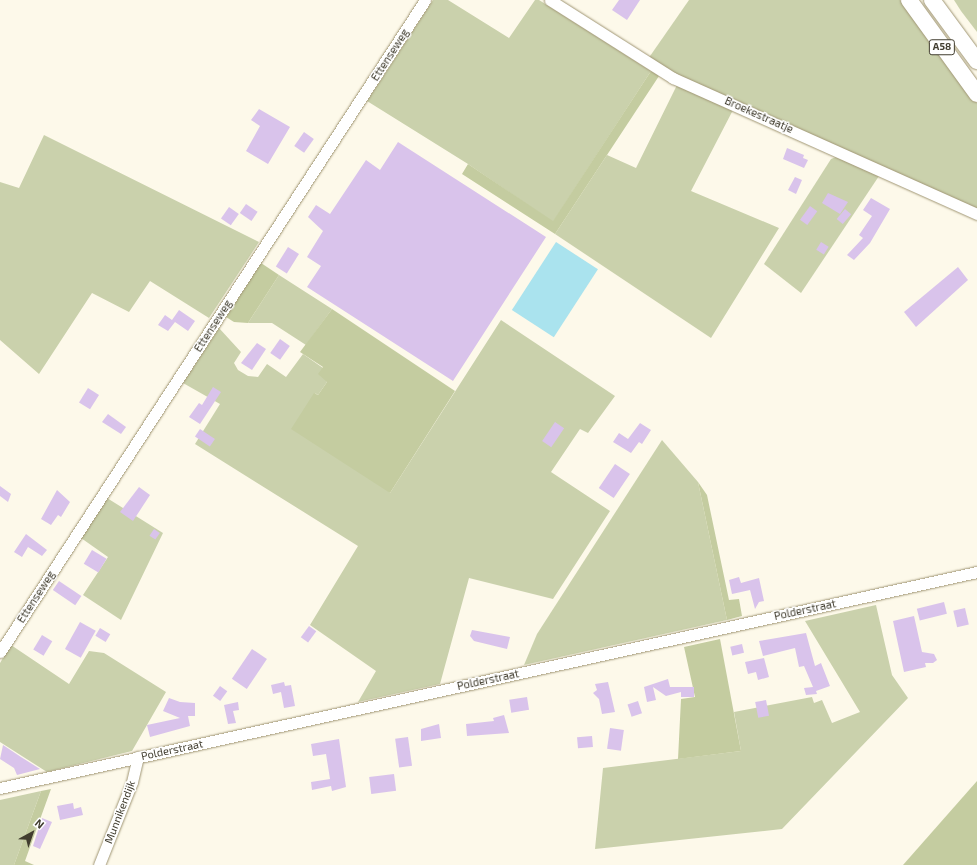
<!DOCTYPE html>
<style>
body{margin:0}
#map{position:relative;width:977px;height:865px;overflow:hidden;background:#fdf9ea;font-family:"Exo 2",sans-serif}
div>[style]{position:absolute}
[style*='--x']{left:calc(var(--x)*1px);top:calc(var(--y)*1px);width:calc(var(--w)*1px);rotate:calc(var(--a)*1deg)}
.green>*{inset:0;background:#cad1ac}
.forest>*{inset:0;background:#c4cca0}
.water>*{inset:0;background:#aae3ee;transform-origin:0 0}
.building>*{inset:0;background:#d9c3eb;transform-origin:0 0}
.roads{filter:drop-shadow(0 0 1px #a09674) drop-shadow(0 0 1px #a09674)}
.minor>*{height:11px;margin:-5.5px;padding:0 5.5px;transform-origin:5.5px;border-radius:5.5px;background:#fff}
.highway>*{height:16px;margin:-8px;padding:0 8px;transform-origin:8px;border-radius:8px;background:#fff}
span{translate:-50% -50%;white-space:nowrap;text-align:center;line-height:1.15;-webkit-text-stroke:3px #fff;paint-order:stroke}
.shield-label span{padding:1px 3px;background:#fff;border:1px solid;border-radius:3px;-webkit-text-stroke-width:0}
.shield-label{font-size:10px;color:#413d2f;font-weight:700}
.street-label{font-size:11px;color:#413d2f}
.north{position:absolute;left:12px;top:813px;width:40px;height:40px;-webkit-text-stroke:3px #fff;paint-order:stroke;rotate:40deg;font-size:11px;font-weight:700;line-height:16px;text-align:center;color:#413d2f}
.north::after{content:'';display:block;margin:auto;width:14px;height:18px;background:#413d2f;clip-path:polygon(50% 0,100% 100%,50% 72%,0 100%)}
</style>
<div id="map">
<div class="green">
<i style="clip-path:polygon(433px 0,448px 0,509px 38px,535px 0,539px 0,651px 71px,553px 222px,468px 164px,367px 101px)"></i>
<i style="clip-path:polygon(689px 0,900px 0,977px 103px,977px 211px,658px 66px,648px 59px)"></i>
<i style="clip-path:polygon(954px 0,977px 0,977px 32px,961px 11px)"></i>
<i style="clip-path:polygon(677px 85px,733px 110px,691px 191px,779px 228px,711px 338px,555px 234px,607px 155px,636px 168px)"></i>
<i style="clip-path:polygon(44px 135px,259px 242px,209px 318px,150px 281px,129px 312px,92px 293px,39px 374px,0 340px,0 182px,19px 188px)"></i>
<i style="clip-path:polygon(836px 157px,879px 176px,801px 293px,764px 264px,831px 159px)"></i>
<i style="clip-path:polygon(279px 275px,332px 309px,306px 345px,272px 323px,248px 323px)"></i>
<i style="clip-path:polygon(501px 320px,615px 396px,588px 433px,580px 429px,551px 472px,610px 511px,553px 599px,469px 578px,440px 684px,358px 702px,376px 671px,310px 625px,358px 546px,195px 444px,220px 404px,183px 383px,219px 328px,241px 352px,234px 363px,238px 370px,248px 376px,258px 377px,267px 364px,286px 377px,303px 354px,323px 368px,327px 382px,318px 395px,315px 393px,390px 493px)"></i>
<i style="clip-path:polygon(662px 440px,698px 482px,727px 620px,524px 665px,537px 634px)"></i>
<i style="clip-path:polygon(107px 498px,163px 533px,121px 620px,83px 595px,108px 557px,81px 538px)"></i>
<i style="clip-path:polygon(876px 605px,892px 675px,908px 698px,782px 829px,595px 849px,603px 768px,741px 751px,734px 712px,812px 697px,814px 703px,822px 700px,832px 723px,860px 712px,805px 621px)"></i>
<i style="clip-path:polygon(11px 645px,69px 684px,89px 651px,104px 653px,166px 692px,132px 751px,47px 772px,0 742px,0 663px)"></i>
<i style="clip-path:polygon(41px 791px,14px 865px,0 865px,0 800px)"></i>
</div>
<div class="forest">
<i style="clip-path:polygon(651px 71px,659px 76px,555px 234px,462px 174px,468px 164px,553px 221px)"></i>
<i style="clip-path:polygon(261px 263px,279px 275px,248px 323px,234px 322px,226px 317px)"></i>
<i style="clip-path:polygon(332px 309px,455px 391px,390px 493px,291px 429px,314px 393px,318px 395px,327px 382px,318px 374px,323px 367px,300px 352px)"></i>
<i style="clip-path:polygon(698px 482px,707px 495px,729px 600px,739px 599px,742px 616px,727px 620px)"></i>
<i style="clip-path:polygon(720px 639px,741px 751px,678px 759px,681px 699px,695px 697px,684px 647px)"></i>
<i style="clip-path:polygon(977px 781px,977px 865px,903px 865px)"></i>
<i style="clip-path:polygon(51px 789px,25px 861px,34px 865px,14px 865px,41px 791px)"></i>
</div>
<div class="water">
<i style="left:556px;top:242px;width:50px;height:81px;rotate:33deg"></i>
</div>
<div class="building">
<i style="clip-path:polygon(619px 0,640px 0,627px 20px,612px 10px)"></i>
<i style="clip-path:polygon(259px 109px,290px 127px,268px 164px,246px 151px,260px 126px,251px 120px)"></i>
<i style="left:304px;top:132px;width:12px;height:17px;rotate:35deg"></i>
<i style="clip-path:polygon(398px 142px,546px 237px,453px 381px,307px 287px,321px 266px,307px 257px,323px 231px,308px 217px,316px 205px,330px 214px,366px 160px,380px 170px)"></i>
<i style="clip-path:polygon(787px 148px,804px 155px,803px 158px,808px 160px,804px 168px,783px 159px)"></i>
<i style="clip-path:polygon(795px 177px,802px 180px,796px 194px,788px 190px)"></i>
<i style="clip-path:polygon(828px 193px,848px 202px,840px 214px,822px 203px)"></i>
<i style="clip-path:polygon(871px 198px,890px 209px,870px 243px,854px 260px,847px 255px,863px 238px,859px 235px,872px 216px,863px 210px)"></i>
<i style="left:246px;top:204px;width:14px;height:11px;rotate:34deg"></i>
<i style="left:810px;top:206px;width:9px;height:17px;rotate:36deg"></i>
<i style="left:229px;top:207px;width:12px;height:14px;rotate:35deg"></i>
<i style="left:845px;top:209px;width:8px;height:13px;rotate:40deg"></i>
<i style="left:821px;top:242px;width:9px;height:9px;rotate:32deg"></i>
<i style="left:288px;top:247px;width:13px;height:23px;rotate:32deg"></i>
<i style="clip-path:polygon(958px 267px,968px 280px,916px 327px,904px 312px)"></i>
<i style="clip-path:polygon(179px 310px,195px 321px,188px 331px,175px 322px,168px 331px,158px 325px,165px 315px,172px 320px)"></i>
<i style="left:280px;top:339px;width:12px;height:17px;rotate:35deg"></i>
<i style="clip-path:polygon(257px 343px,266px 349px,252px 370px,241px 363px)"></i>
<i style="clip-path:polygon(213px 387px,221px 392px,200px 424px,189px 417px,199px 403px,202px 405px)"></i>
<i style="left:88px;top:388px;width:13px;height:17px;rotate:32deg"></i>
<i style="clip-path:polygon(108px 414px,126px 427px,121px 434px,102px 422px)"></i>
<i style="left:555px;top:422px;width:11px;height:23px;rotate:34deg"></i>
<i style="clip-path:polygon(640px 423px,651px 430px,642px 444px,639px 442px,631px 453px,613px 442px,619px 433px,628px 439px)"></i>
<i style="left:200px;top:429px;width:18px;height:9px;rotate:34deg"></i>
<i style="left:615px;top:464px;width:18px;height:29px;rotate:34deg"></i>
<i style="clip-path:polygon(0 486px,11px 494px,8px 502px,0 496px)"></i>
<i style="clip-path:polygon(139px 487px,150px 495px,133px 521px,120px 512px)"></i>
<i style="clip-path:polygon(57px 490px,70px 502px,61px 517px,58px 515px,51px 525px,41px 519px)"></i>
<i style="left:154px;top:529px;width:7px;height:8px;rotate:34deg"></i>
<i style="clip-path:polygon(26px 534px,47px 550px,42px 556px,28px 547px,22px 557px,14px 552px)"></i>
<i style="left:92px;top:550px;width:17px;height:16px;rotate:31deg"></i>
<i style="clip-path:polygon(739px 577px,741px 583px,759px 578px,764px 601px,759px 602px,755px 609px,750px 590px,732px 594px,729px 580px)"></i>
<i style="left:59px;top:581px;width:27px;height:11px;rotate:34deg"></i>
<i style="left:944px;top:602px;width:12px;height:28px;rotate:76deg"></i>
<i style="left:965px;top:608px;width:17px;height:12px;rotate:77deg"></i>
<i style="clip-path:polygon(914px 616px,922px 652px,934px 654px,937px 660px,933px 663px,925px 663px,926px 667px,904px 672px,893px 621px)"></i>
<i style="left:80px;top:622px;width:18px;height:31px;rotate:29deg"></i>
<i style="left:309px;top:626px;width:9px;height:14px;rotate:36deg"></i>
<i style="left:100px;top:628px;width:12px;height:9px;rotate:31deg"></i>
<i style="clip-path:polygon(472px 630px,510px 637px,507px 649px,474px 641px,470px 636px)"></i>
<i style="clip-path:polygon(806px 633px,815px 666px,821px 663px,830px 686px,816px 691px,817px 694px,806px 695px,804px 688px,813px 687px,804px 666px,799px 667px,795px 648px,763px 656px,759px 641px)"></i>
<i style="left:42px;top:635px;width:12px;height:17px;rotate:31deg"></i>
<i style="left:742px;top:644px;width:9px;height:12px;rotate:77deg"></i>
<i style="left:252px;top:649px;width:18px;height:36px;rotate:34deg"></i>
<i style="clip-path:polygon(764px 658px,769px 677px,758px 680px,756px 672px,748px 674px,745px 662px)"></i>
<i style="clip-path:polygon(668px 679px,670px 687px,694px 687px,694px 697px,681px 697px,681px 692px,666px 696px,653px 687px,656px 700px,647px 702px,644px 687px)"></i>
<i style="clip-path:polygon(284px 682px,285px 686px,291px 685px,295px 706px,284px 708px,281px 692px,273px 694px,271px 685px)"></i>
<i style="clip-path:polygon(608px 682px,615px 712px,602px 714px,599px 699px,593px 693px,597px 690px,595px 684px)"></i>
<i style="left:220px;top:686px;width:9px;height:12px;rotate:36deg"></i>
<i style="left:527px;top:697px;width:13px;height:18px;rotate:81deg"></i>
<i style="clip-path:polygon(169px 698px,180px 702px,195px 703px,195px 716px,188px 716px,190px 726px,150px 737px,147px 725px,180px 718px,163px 711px)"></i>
<i style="left:766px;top:700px;width:16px;height:11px;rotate:79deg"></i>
<i style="left:638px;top:701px;width:13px;height:11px;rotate:72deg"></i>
<i style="clip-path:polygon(238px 702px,239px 710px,233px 711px,236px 723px,228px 724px,224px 705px)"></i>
<i style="clip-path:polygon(504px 715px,509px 733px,467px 736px,466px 724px,494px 721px,493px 718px)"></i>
<i style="clip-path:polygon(439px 724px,441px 738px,421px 741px,421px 729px)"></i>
<i style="left:610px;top:728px;width:14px;height:21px;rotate:8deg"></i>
<i style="left:592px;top:736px;width:11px;height:15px;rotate:85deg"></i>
<i style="left:408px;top:737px;width:29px;height:13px;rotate:82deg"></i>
<i style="clip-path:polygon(339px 739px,346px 787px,332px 791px,331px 786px,312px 790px,311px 782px,330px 779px,326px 754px,313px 756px,311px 744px)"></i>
<i style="clip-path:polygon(3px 745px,21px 757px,40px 769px,17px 775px,14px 768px,0 759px)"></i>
<i style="left:394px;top:774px;width:17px;height:25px;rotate:83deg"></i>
<i style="clip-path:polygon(73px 803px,74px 809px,81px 807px,83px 815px,60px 820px,57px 806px)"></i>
<i style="clip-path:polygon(42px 818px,52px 822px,40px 849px,33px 846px)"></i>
</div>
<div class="roads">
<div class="minor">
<i style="--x:550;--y:0;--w:146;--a:32.4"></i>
<i style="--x:673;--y:78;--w:333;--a:24.1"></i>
<i style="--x:0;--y:652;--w:778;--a:-56.9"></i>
<i style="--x:0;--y:788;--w:1001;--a:-12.47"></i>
<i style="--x:99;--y:865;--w:89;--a:-68.3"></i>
<i style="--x:132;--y:782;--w:26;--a:-77"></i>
</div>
<div class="highway">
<i style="--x:909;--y:0;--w:116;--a:54.1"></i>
<i style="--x:932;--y:0;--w:76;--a:53.6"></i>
</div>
</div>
<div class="shield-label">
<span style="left:942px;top:47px">A58</span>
</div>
<div class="street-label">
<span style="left:390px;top:55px;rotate:-57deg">Ettenseweg</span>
<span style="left:759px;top:115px;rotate:24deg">Broekestraatje</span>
<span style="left:213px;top:326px;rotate:-57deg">Ettenseweg</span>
<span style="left:36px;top:597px;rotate:-57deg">Ettenseweg</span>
<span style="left:805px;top:610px;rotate:-12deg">Polderstraat</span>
<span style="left:488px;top:680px;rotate:-12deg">Polderstraat</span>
<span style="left:172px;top:750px;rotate:-12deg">Polderstraat</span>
<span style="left:120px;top:812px;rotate:-69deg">Munnikendijk</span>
</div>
<div class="north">N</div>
</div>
